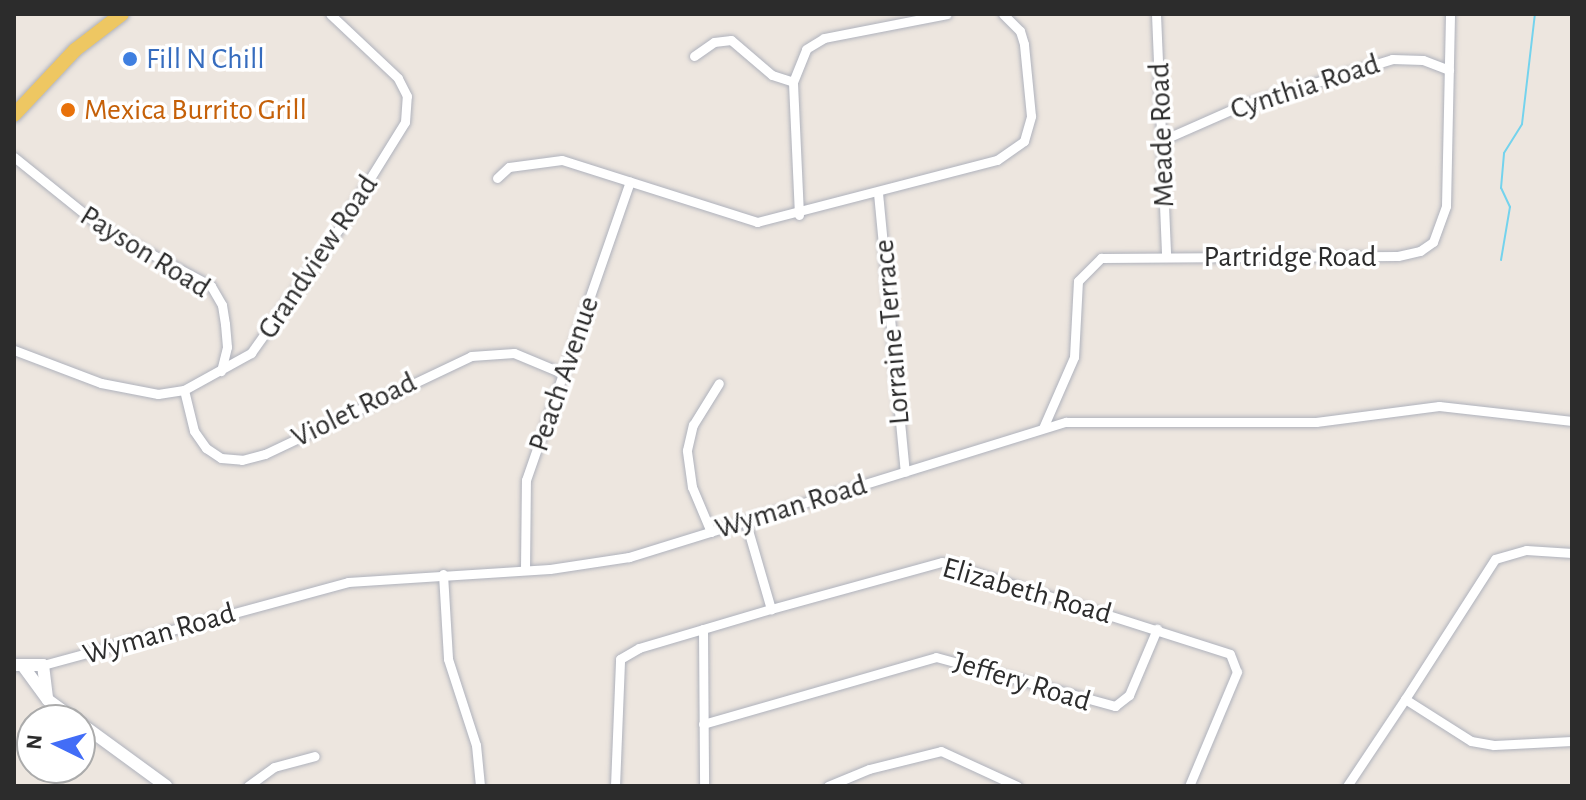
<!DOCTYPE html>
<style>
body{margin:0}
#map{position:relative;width:1586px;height:800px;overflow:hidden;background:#ede6df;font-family:"Alegreya Sans",sans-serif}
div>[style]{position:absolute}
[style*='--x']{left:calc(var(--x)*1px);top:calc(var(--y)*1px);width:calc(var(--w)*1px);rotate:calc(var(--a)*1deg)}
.stream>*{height:2px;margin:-1px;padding:0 1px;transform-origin:1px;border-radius:1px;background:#74d3ed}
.roads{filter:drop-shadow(0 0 2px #afb2bc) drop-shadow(0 0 2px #afb2bc)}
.street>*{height:9px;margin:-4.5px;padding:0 4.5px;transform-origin:4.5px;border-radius:4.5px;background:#fff}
.secondary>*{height:12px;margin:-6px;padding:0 6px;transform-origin:6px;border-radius:6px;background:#fff}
.primary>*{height:14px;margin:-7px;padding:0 7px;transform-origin:7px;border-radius:7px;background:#eec762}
.dots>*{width:22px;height:22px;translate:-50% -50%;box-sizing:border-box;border:4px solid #fff;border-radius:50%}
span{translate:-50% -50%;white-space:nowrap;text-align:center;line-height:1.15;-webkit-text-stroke:7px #fff;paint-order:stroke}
.shop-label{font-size:30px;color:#366cbe}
.left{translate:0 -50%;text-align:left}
.street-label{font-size:30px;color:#2c2c2c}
.food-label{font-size:30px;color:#c56008}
.frame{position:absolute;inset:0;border:16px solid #2c2c2c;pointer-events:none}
.north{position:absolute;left:16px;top:704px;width:80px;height:80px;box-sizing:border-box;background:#fff;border:2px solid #ababab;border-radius:50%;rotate:275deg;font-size:22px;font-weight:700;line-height:32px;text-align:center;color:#2c2c2c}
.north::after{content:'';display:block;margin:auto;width:28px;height:36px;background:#426df7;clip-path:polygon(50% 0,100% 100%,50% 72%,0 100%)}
</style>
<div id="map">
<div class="stream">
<i style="--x:1501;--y:260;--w:54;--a:-80.4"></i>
<i style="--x:1510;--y:207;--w:21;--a:-115"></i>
<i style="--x:1501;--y:188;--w:35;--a:-85"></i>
<i style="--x:1504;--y:153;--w:34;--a:-58"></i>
<i style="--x:1522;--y:124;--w:111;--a:-83.3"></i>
</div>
<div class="roads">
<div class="street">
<i style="--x:1156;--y:14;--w:243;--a:87.6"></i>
<i style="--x:694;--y:56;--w:24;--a:-35"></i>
<i style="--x:714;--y:42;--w:17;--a:-7"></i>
<i style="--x:731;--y:40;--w:54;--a:40.5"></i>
<i style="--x:772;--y:75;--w:22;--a:18"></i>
<i style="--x:1165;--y:139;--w:84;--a:-23.8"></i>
<i style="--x:1242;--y:105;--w:157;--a:-17"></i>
<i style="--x:1392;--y:59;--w:31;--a:2"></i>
<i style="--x:1423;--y:60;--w:28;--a:21"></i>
<i style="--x:14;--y:157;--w:112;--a:38.8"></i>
<i style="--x:101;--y:227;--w:125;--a:28.2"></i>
<i style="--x:211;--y:286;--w:22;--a:60"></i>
<i style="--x:222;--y:305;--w:19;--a:81"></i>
<i style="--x:225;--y:324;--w:23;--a:85"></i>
<i style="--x:227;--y:347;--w:25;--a:104"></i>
<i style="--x:497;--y:178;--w:16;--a:-43"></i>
<i style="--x:509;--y:167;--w:53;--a:-7.5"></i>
<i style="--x:562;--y:160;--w:205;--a:17.6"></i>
<i style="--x:757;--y:222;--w:248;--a:-14.5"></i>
<i style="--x:997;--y:160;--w:33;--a:-35"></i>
<i style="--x:1024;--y:141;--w:26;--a:-74"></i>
<i style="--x:1031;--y:116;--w:72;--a:-95.6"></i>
<i style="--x:1024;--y:44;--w:14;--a:-107"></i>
<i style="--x:1020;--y:31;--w:24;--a:-135"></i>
<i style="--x:878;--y:193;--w:280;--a:84.5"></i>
<i style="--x:799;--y:215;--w:133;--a:-92.6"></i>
<i style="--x:793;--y:82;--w:35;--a:-68"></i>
<i style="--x:806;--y:49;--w:21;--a:-31"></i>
<i style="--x:824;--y:38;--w:125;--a:-11"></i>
<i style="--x:14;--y:350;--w:93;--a:20.8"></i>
<i style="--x:101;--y:383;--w:58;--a:10.9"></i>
<i style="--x:158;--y:394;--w:26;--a:-9"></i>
<i style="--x:184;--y:390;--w:77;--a:-28.9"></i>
<i style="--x:251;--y:353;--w:151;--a:-54.7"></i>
<i style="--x:338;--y:230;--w:127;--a:-58.2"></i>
<i style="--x:405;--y:122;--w:26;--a:-86"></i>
<i style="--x:407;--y:96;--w:20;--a:-117"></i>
<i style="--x:398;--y:78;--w:93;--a:-136.7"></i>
<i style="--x:184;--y:390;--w:42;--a:76.3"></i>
<i style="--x:194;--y:431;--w:21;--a:55"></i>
<i style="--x:206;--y:448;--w:18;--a:34"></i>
<i style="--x:221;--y:458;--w:21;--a:5"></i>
<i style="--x:242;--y:460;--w:24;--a:-15"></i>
<i style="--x:265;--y:454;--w:228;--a:-25.4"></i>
<i style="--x:471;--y:356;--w:43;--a:-4"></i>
<i style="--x:514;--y:353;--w:52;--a:22.6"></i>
<i style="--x:1043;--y:428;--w:77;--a:-66.4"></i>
<i style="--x:1074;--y:357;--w:76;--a:-87"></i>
<i style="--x:1078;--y:281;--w:33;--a:-45"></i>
<i style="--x:1101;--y:258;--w:297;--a:-0.4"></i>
<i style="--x:1398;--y:256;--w:23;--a:-13"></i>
<i style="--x:1420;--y:251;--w:16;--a:-35"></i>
<i style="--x:1433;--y:242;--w:38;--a:-70"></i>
<i style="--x:1446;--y:206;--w:192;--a:-88.8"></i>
<i style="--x:746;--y:523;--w:90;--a:73.8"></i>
<i style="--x:771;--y:609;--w:177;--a:-15.4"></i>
<i style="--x:942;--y:562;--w:302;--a:17.7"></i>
<i style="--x:1230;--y:654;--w:19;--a:69"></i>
<i style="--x:1237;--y:672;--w:124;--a:112.8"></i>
<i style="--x:711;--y:532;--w:49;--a:-112.9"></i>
<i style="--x:692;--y:487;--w:37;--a:-98"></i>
<i style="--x:687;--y:450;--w:26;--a:-77"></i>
<i style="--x:693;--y:425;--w:49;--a:-58.2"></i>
<i style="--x:1572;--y:553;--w:46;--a:-176.3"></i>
<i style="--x:1526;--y:550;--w:32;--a:164"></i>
<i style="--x:1495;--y:559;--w:166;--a:122.7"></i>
<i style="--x:1405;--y:699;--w:78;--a:32.5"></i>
<i style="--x:1471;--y:741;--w:23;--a:10"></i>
<i style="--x:1494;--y:745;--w:78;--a:-2.9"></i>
<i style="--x:525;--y:570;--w:90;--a:-89.4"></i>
<i style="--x:526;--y:480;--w:316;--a:-70.8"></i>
<i style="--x:443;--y:574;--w:85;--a:86.6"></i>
<i style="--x:448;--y:659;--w:90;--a:72"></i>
<i style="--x:476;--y:745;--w:41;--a:84.4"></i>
<i style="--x:703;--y:629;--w:157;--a:89.6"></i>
<i style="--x:43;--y:665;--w:316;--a:-15.2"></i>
<i style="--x:348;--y:582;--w:202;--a:-3.7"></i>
<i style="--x:550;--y:569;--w:80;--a:-8.6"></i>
<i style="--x:629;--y:557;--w:457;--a:-17.2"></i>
<i style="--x:1066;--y:422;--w:250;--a:0"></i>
<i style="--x:1316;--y:422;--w:124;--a:-7.4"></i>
<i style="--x:1439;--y:406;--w:134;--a:6.4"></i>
<i style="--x:703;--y:724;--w:242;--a:-16"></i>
<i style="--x:936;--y:657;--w:186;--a:15.3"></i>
<i style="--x:1115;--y:706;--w:18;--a:-38"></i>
<i style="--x:1129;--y:695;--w:72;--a:-67"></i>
<i style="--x:248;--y:786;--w:32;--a:-36"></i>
<i style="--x:274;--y:767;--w:42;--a:-15"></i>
<i style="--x:615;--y:786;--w:127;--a:-87.7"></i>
<i style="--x:620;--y:659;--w:22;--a:-30"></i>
<i style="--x:639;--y:648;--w:138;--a:-16.5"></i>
<i style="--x:828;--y:786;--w:44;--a:-22.5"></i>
<i style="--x:869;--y:769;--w:74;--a:-14"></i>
<i style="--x:941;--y:751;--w:84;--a:24.7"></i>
<i style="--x:1347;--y:786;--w:105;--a:-56.3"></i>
</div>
<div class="secondary">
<i style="--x:14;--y:665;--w:29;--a:0"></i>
<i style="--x:43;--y:665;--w:32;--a:83"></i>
<i style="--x:23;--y:666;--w:42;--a:53.7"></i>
<i style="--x:48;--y:700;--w:34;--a:36"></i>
<i style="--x:80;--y:723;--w:107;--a:36.2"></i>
</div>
<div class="primary">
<i style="--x:14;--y:115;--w:89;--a:-46.8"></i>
<i style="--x:75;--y:50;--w:59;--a:-37.5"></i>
</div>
</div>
<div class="dots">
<i style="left:130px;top:59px;background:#3f7fe0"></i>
<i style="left:68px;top:110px;background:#e8710a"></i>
</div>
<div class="shop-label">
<span class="left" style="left:146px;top:59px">Fill N Chill</span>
</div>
<div class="street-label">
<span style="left:1305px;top:87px;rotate:-18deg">Cynthia Road</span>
<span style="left:1162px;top:135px;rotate:-92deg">Meade Road</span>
<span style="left:145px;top:252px;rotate:32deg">Payson Road</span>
<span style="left:318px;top:257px;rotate:-56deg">Grandview Road</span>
<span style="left:1290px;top:257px">Partridge Road</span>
<span style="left:892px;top:332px;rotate:-95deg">Lorraine Terrace</span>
<span style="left:564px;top:374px;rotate:-71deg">Peach Avenue</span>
<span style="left:354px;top:410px;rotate:-26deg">Violet Road</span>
<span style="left:791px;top:507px;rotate:-17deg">Wyman Road</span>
<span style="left:1027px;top:591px;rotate:16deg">Elizabeth Road</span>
<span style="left:159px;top:634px;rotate:-16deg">Wyman Road</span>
<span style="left:1022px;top:682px;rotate:17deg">Jeffery Road</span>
</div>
<div class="food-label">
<span class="left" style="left:84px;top:110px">Mexica Burrito Grill</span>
</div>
<div class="frame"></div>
<div class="north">N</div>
</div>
